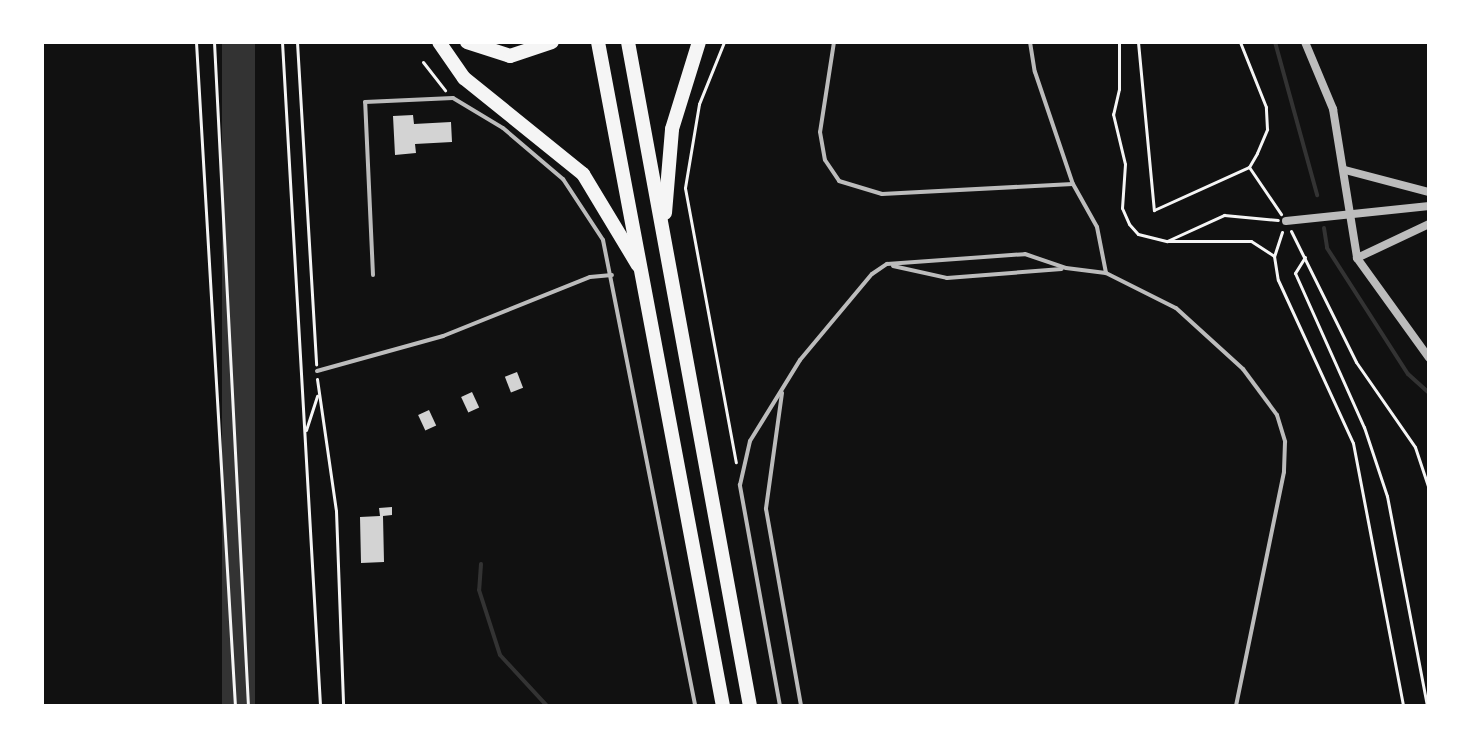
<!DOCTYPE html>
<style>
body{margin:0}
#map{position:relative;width:1471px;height:748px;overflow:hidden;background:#111;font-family:"Public Sans",sans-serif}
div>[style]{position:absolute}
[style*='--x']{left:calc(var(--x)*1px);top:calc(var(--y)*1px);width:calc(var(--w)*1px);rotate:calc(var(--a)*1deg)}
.water>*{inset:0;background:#333;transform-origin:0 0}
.stream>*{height:4px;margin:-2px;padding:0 2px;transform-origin:2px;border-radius:2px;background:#333}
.building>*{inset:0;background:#d3d3d3;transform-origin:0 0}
.path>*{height:3px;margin:-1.5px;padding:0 1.5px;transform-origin:1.5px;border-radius:1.5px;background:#f5f5f5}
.service>*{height:4px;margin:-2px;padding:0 2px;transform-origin:2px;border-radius:2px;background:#bcbcbc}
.minor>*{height:8px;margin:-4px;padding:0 4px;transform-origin:4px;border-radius:4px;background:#bcbcbc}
.trunk>*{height:14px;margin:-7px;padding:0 7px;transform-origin:7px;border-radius:7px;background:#f5f5f5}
span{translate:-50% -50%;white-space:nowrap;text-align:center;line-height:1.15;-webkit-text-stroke:7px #fff;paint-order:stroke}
.frame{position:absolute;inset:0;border:44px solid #fff;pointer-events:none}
</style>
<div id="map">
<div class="water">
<i style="left:222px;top:42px;width:33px;height:665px"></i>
</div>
<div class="stream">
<i style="--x:1275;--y:42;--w:159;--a:74.6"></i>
<i style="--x:1324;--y:228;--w:20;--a:81"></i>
<i style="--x:1327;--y:248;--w:150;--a:57.3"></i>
<i style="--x:1408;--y:374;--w:28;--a:42"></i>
<i style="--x:481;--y:564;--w:26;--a:94"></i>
<i style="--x:479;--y:590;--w:68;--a:72.1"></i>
<i style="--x:500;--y:655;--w:69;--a:47.3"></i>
</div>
<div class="building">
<i style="clip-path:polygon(413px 115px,414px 124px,451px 122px,452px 142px,415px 144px,416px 153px,395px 155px,393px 116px)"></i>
<i style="left:517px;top:372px;width:17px;height:13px;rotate:69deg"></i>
<i style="left:472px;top:392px;width:17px;height:12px;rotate:65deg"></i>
<i style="left:429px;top:410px;width:17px;height:12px;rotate:65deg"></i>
<i style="clip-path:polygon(392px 507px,392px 515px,383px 516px,384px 562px,361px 563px,360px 517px,380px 516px,379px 508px)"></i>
</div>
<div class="path">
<i style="--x:196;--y:42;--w:665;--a:86.64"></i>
<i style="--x:214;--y:42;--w:665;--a:87.07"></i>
<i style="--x:282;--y:42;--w:665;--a:86.72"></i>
<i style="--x:297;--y:42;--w:323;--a:86.6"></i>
<i style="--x:724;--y:42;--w:67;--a:112"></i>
<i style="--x:699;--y:104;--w:85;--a:99.5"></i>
<i style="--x:685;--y:188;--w:279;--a:79.5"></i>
<i style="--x:1119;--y:42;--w:47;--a:90"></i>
<i style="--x:1119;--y:89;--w:26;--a:103"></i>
<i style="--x:1113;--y:114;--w:51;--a:76.5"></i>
<i style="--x:1125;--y:164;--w:44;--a:93.9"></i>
<i style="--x:1122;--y:208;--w:17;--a:66"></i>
<i style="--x:1129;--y:224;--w:13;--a:48"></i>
<i style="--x:1138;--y:234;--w:30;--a:14"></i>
<i style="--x:1167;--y:241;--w:84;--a:0"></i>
<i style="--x:1251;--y:241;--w:27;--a:33"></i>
<i style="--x:1138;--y:42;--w:169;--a:84.6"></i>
<i style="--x:1154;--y:210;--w:104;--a:-24.4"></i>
<i style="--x:1249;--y:167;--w:16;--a:-60"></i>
<i style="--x:1257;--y:153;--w:26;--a:-67"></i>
<i style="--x:1267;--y:129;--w:22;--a:-93"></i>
<i style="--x:1266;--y:107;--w:70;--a:-111.8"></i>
<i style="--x:423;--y:62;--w:36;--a:52"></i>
<i style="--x:1249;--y:167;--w:57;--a:55.8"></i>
<i style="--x:1291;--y:231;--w:146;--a:63.6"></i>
<i style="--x:1356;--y:362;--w:103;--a:55.2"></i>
<i style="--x:1415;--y:447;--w:44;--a:71.6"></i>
<i style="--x:1282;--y:232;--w:25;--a:108"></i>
<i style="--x:1274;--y:256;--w:24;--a:81"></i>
<i style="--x:1278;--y:280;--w:179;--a:65.3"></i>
<i style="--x:1353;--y:443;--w:268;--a:79.2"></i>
<i style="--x:1167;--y:241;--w:63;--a:-24.5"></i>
<i style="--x:1224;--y:215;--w:54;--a:5.3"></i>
<i style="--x:1305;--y:257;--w:19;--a:122"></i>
<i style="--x:1295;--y:273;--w:169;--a:65.9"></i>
<i style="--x:1364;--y:427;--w:73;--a:71.6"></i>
<i style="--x:1387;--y:496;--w:214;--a:79.2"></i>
<i style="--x:317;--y:379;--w:133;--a:81.8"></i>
<i style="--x:336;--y:511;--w:195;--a:87.9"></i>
<i style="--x:306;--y:430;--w:36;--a:-72"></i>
</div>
<div class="service">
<i style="--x:834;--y:42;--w:91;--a:98.8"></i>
<i style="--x:820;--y:132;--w:28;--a:80"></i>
<i style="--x:825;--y:160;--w:25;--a:56"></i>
<i style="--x:839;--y:181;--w:45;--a:16.8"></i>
<i style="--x:882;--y:194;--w:191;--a:-3"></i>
<i style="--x:1030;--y:42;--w:30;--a:81"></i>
<i style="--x:1035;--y:72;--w:118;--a:71.3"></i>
<i style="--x:1073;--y:184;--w:49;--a:60.8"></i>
<i style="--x:1097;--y:227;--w:47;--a:78.9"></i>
<i style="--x:893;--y:266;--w:55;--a:12.5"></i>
<i style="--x:947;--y:278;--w:115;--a:-4.5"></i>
<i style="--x:373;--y:275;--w:173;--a:-92.6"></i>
<i style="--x:365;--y:102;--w:88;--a:-2.6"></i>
<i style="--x:453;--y:98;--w:58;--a:31"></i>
<i style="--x:503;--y:128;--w:79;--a:40.4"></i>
<i style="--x:563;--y:179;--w:73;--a:56.7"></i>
<i style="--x:603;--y:240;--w:475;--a:78.8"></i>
<i style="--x:317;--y:371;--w:131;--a:-15.5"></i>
<i style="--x:443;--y:336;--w:158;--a:-21.9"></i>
<i style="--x:590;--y:277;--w:22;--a:-5"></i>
<i style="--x:782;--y:393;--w:117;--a:97.9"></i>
<i style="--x:766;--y:509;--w:200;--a:79.9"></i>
<i style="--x:780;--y:706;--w:225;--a:-100.3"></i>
<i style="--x:740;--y:485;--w:45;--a:-77.2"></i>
<i style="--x:750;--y:441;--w:95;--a:-58.3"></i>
<i style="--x:800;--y:360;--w:112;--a:-50.1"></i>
<i style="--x:872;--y:274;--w:18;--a:-34"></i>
<i style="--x:887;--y:264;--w:138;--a:-4.1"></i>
<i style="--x:1025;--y:254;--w:43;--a:18.9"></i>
<i style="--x:1066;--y:268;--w:40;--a:7.1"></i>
<i style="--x:1106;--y:273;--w:78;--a:26.6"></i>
<i style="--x:1176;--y:308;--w:91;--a:42.3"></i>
<i style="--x:1243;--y:369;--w:57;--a:53.5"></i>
<i style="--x:1277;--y:415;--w:28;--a:73"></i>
<i style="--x:1285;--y:442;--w:30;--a:92"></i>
<i style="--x:1284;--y:472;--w:239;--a:101.6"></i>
</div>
<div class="minor">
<i style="--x:1305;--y:42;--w:73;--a:67.3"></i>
<i style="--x:1333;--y:109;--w:151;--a:80.8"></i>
<i style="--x:1357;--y:258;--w:123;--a:54.2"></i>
<i style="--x:1345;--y:170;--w:87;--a:14.7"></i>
<i style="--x:1286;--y:221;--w:144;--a:-6"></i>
<i style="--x:1357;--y:258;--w:80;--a:-25.3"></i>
</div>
<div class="trunk">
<i style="--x:439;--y:42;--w:44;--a:55.2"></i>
<i style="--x:464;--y:78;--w:153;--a:38.9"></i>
<i style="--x:583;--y:174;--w:106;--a:58.9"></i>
<i style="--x:467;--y:42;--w:45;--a:18"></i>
<i style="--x:510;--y:56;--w:44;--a:-18.4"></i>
<i style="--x:598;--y:42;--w:676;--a:79.34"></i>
<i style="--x:628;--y:42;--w:675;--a:79.59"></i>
<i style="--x:665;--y:213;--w:84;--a:-85.2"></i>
<i style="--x:672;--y:129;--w:91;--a:-72.8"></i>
</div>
<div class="frame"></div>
</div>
